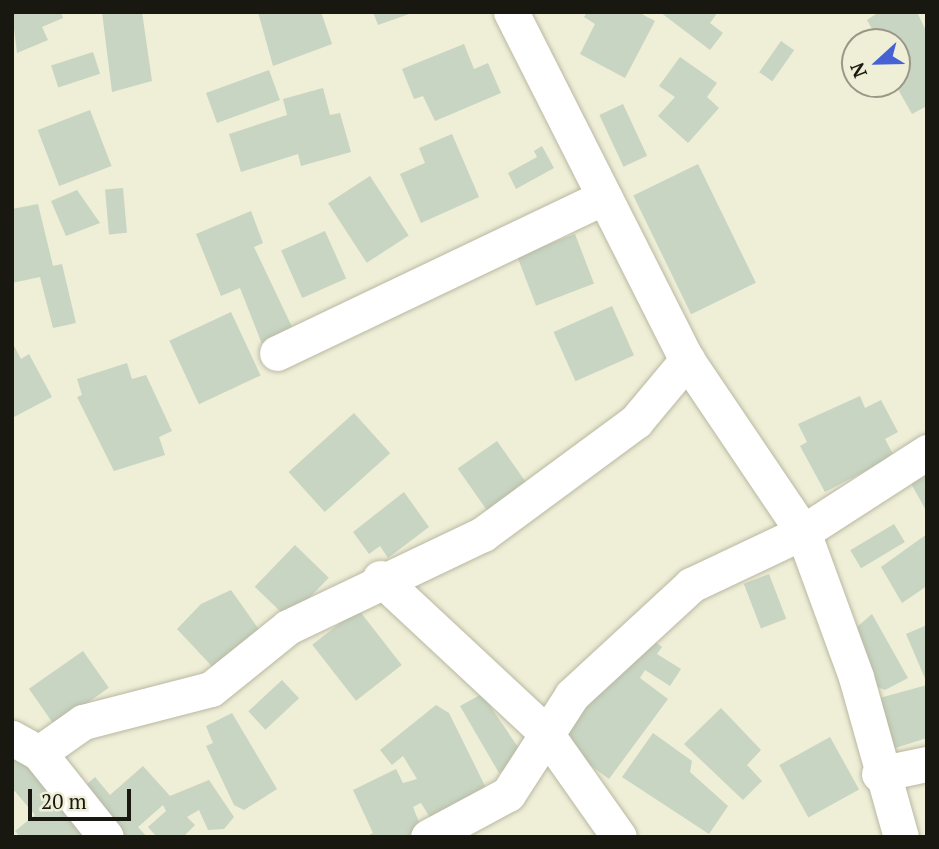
<!DOCTYPE html>
<style>
body{margin:0}
#map{position:relative;width:939px;height:849px;overflow:hidden;background:#efeed7;font-family:"PT Serif",serif}
div>[style]{position:absolute}
[style*='--x']{left:calc(var(--x)*1px);top:calc(var(--y)*1px);width:calc(var(--w)*1px);rotate:calc(var(--a)*1deg)}
.building>*{inset:0;background:#c7d5c2;transform-origin:0 0}
.roads{filter:drop-shadow(0 0 2px #b9b8a2) drop-shadow(0 0 2px #b9b8a2)}
.street>*{height:35px;margin:-17.5px;padding:0 17.5px;transform-origin:17.5px;border-radius:17.5px;background:#fff}
span{translate:-50% -50%;white-space:nowrap;text-align:center;line-height:1.15;-webkit-text-stroke:5px #efeed7;paint-order:stroke}
.frame{position:absolute;inset:0;border:14px solid #181810;pointer-events:none}
.north{position:absolute;left:841px;top:28px;width:70px;height:70px;box-sizing:border-box;background:#efeed7;border:2px solid #999887;border-radius:50%;rotate:248deg;font-size:19px;font-weight:700;line-height:28px;text-align:center;color:#181810}
.north::after{content:'';display:block;margin:auto;width:24px;height:32px;background:#4561d4;clip-path:polygon(50% 0,100% 100%,50% 72%,0 100%)}
.scale{position:absolute;left:28px;top:789px;width:103px;height:32px;box-sizing:border-box;border:4px solid #181810;border-top:0;padding-left:9px;font-size:21px;line-height:24px;white-space:nowrap;color:#181810;-webkit-text-stroke:5px #efeed7;paint-order:stroke}
</style>
<div id="map">
<div class="building">
<i style="clip-path:polygon(12px 12px,61px 12px,63px 18px,42px 27px,48px 40px,17px 53px)"></i>
<i style="clip-path:polygon(102px 12px,142px 12px,152px 81px,112px 92px)"></i>
<i style="clip-path:polygon(258px 12px,321px 12px,332px 44px,273px 66px)"></i>
<i style="clip-path:polygon(373px 12px,412px 12px,412px 13px,378px 25px)"></i>
<i style="clip-path:polygon(587px 12px,638px 12px,655px 21px,625px 78px,580px 54px,595px 24px,584px 17px)"></i>
<i style="clip-path:polygon(660px 12px,718px 12px,710px 23px,723px 33px,710px 50px)"></i>
<i style="clip-path:polygon(879px 12px,917px 12px,927px 33px,927px 106px,912px 114px,895px 84px,897px 42px,870px 40px,876px 36px,867px 20px)"></i>
<i style="left:781px;top:41px;width:16px;height:38px;rotate:35deg"></i>
<i style="clip-path:polygon(464px 44px,474px 69px,488px 63px,501px 93px,435px 121px,423px 96px,414px 99px,402px 69px)"></i>
<i style="left:93px;top:52px;width:23px;height:44px;rotate:72deg"></i>
<i style="clip-path:polygon(680px 57px,717px 83px,707px 97px,719px 108px,688px 143px,658px 116px,675px 97px,659px 86px)"></i>
<i style="left:269px;top:70px;width:32px;height:67px;rotate:70deg"></i>
<i style="clip-path:polygon(323px 88px,330px 115px,340px 113px,351px 152px,301px 166px,298px 154px,241px 172px,229px 134px,287px 115px,283px 99px)"></i>
<i style="left:623px;top:104px;width:57px;height:26px;rotate:65deg"></i>
<i style="left:90px;top:110px;width:60px;height:56px;rotate:69deg"></i>
<i style="clip-path:polygon(452px 134px,479px 197px,421px 223px,400px 174px,425px 163px,419px 148px)"></i>
<i style="clip-path:polygon(542px 146px,554px 168px,516px 189px,508px 173px,537px 157px,534px 151px)"></i>
<i style="left:698px;top:164px;width:132px;height:72px;rotate:64deg"></i>
<i style="left:370px;top:176px;width:71px;height:50px;rotate:57deg"></i>
<i style="left:123px;top:188px;width:45px;height:18px;rotate:85deg"></i>
<i style="clip-path:polygon(77px 190px,100px 223px,66px 236px,51px 201px)"></i>
<i style="clip-path:polygon(38px 204px,53px 266px,62px 264px,76px 323px,53px 328px,40px 277px,12px 283px,12px 209px)"></i>
<i style="clip-path:polygon(251px 211px,263px 243px,254px 247px,294px 331px,262px 344px,240px 288px,221px 296px,196px 234px)"></i>
<i style="left:325px;top:231px;width:52px;height:48px;rotate:66deg"></i>
<i style="left:575px;top:234px;width:53px;height:62px;rotate:69deg"></i>
<i style="left:612px;top:306px;width:54px;height:64px;rotate:66deg"></i>
<i style="left:231px;top:312px;width:70px;height:68px;rotate:65deg"></i>
<i style="clip-path:polygon(12px 342px,21px 359px,29px 354px,52px 397px,12px 418px)"></i>
<i style="clip-path:polygon(127px 363px,132px 379px,146px 375px,172px 431px,159px 437px,165px 455px,114px 471px,77px 397px,82px 395px,77px 379px)"></i>
<i style="clip-path:polygon(860px 396px,865px 408px,881px 400px,898px 432px,885px 439px,894px 456px,825px 492px,800px 446px,807px 442px,798px 424px)"></i>
<i style="left:354px;top:413px;width:54px;height:88px;rotate:48deg"></i>
<i style="left:497px;top:441px;width:56px;height:48px;rotate:55deg"></i>
<i style="clip-path:polygon(927px 458px,927px 512px,905px 473px)"></i>
<i style="clip-path:polygon(404px 492px,429px 527px,388px 558px,380px 546px,369px 554px,353px 532px)"></i>
<i style="left:894px;top:524px;width:21px;height:51px;rotate:59deg"></i>
<i style="clip-path:polygon(927px 534px,927px 586px,902px 603px,881px 567px)"></i>
<i style="left:295px;top:545px;width:47px;height:58px;rotate:44deg"></i>
<i style="left:769px;top:574px;width:48px;height:27px;rotate:69deg"></i>
<i style="clip-path:polygon(231px 590px,265px 638px,221px 676px,177px 629px,201px 604px)"></i>
<i style="left:358px;top:609px;width:71px;height:58px;rotate:52deg"></i>
<i style="clip-path:polygon(872px 614px,908px 678px,885px 690px,868px 683px,843px 639px)"></i>
<i style="clip-path:polygon(927px 625px,927px 683px,906px 634px)"></i>
<i style="clip-path:polygon(641px 631px,662px 647px,657px 654px,681px 669px,670px 686px,645px 670px,640px 678px,668px 699px,609px 779px,557px 741px)"></i>
<i style="left:83px;top:651px;width:45px;height:66px;rotate:55deg"></i>
<i style="left:282px;top:680px;width:25px;height:46px;rotate:47deg"></i>
<i style="clip-path:polygon(927px 685px,927px 738px,892px 749px,876px 699px)"></i>
<i style="clip-path:polygon(482px 694px,524px 756px,499px 773px,460px 706px)"></i>
<i style="clip-path:polygon(436px 705px,449px 713px,488px 792px,434px 824px,421px 803px,413px 807px,425px 837px,365px 837px,373px 833px,353px 790px,396px 769px,403px 783px,417px 779px,403px 756px,392px 765px,380px 750px)"></i>
<i style="clip-path:polygon(721px 708px,761px 750px,747px 765px,762px 781px,743px 800px,684px 744px)"></i>
<i style="clip-path:polygon(232px 713px,277px 789px,244px 810px,234px 805px,206px 746px,213px 743px,206px 726px)"></i>
<i style="clip-path:polygon(653px 733px,692px 761px,690px 772px,728px 806px,709px 834px,622px 777px)"></i>
<i style="left:830px;top:737px;width:60px;height:58px;rotate:61deg"></i>
<i style="clip-path:polygon(12px 746px,88px 837px,20px 837px,15px 831px,35px 815px,12px 788px)"></i>
<i style="clip-path:polygon(143px 766px,170px 796px,209px 780px,234px 817px,224px 829px,208px 830px,199px 810px,187px 817px,195px 825px,183px 837px,157px 837px,148px 827px,166px 811px,163px 805px,138px 827px,147px 837px,113px 837px,76px 794px,95px 777px,110px 795px)"></i>
</div>
<div class="roads">
<div class="street">
<i style="--x:511;--y:12;--w:390;--a:63.2"></i>
<i style="--x:687;--y:360;--w:207;--a:56"></i>
<i style="--x:803;--y:532;--w:154;--a:69.9"></i>
<i style="--x:856;--y:677;--w:166;--a:74.3"></i>
<i style="--x:277;--y:353;--w:360;--a:-25.5"></i>
<i style="--x:380;--y:578;--w:226;--a:43"></i>
<i style="--x:545;--y:732;--w:128;--a:54.8"></i>
<i style="--x:12;--y:738;--w:31;--a:29"></i>
<i style="--x:39;--y:753;--w:107;--a:51.4"></i>
<i style="--x:39;--y:753;--w:54;--a:-35.2"></i>
<i style="--x:83;--y:722;--w:132;--a:-14.5"></i>
<i style="--x:211;--y:689;--w:99;--a:-38.8"></i>
<i style="--x:288;--y:627;--w:216;--a:-25.5"></i>
<i style="--x:483;--y:534;--w:190;--a:-36.4"></i>
<i style="--x:636;--y:421;--w:80;--a:-50.1"></i>
<i style="--x:879;--y:774;--w:49;--a:-11.8"></i>
<i style="--x:428;--y:837;--w:91;--a:-28.3"></i>
<i style="--x:508;--y:794;--w:118;--a:-57.1"></i>
<i style="--x:572;--y:695;--w:162;--a:-42.7"></i>
<i style="--x:691;--y:585;--w:124;--a:-25.3"></i>
<i style="--x:803;--y:532;--w:148;--a:-32.8"></i>
</div>
</div>
<div class="frame"></div>
<div class="north">N</div>
<div class="scale">20 m</div>
</div>
